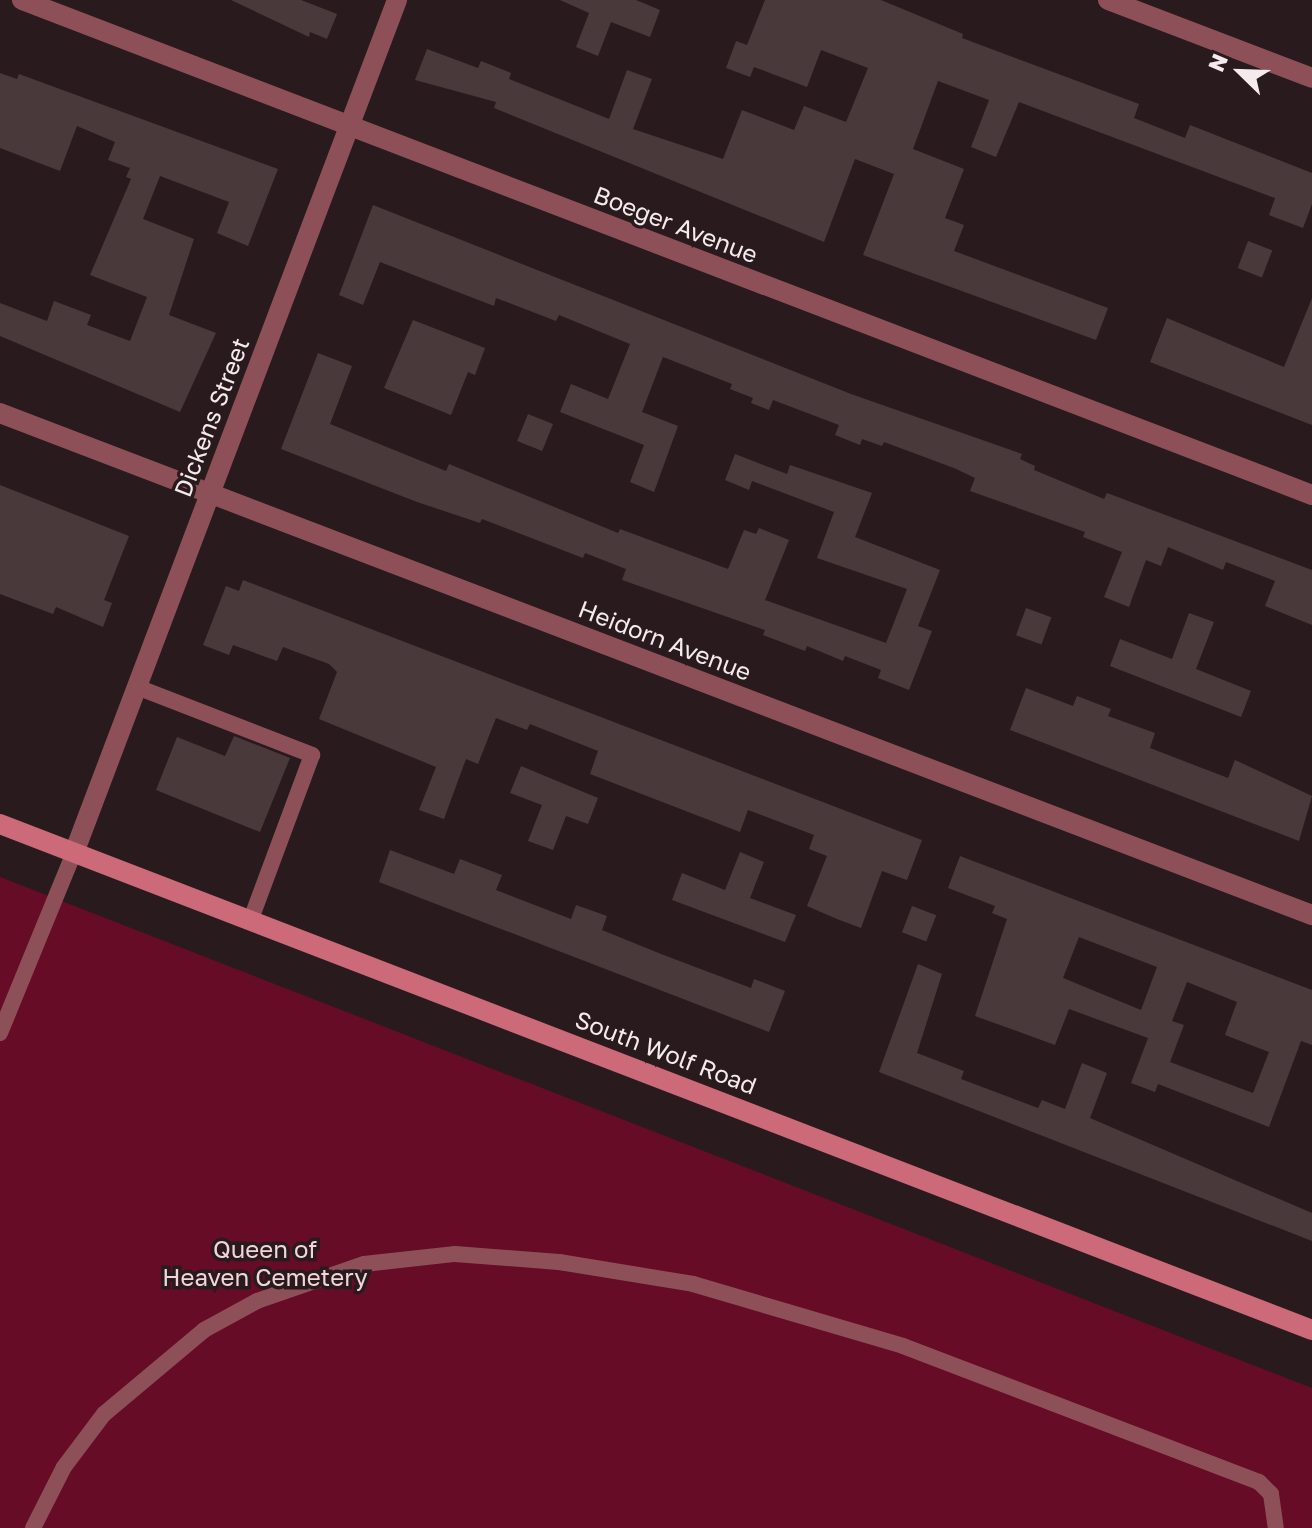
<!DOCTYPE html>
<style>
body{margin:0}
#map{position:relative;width:1312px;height:1528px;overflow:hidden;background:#291b1d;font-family:"Golos Text",sans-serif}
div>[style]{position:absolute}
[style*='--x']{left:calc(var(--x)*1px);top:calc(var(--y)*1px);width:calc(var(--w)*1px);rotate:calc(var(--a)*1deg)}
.green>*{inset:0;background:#670c26}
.building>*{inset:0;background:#49393b;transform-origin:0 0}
.service>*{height:16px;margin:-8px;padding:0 8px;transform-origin:8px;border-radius:8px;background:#8e5058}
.minor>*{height:20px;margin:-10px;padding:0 10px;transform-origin:10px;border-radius:10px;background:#8e5058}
.secondary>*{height:20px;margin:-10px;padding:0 10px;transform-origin:10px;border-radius:10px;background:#cd6a79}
span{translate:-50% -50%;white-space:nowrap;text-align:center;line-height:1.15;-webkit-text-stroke:7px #291b1d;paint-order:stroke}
.street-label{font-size:24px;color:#f5ebec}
.park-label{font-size:24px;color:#f1d5d8}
.north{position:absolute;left:1200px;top:32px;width:80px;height:80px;-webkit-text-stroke:6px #291b1d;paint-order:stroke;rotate:293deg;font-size:22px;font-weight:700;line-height:32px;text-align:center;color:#f5ebec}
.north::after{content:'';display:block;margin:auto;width:28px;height:36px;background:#f5ebec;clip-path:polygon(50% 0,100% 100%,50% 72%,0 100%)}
</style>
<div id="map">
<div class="green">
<i style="clip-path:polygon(0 877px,1312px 1388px,1312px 1528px,0 1528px)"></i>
</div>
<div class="building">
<i style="clip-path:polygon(231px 0,301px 0,337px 14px,327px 39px,310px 32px,309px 37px)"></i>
<i style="clip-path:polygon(560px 0,636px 0,660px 10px,650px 37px,611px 22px,598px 56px,576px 47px,589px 13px)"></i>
<i style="clip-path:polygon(765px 0,881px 0,963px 34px,962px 38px,1139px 104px,1134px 118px,1185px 138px,1190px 125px,1312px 173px,1312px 204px,1303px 228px,1269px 215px,1275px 198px,1019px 102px,996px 157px,971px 147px,989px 100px,938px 81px,913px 149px,964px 169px,945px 218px,964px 225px,954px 251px,1108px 308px,1096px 340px,863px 255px,894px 174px,855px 159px,824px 242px,494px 108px,496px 102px,415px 80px,427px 49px,478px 68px,481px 61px,511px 73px,509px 79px,609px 119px,627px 70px,652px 79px,633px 129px,723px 159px,742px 110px,794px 130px,804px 106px,846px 122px,868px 68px,821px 50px,807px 87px,754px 67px,750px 77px,726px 68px,736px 41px,747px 45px)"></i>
<i style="clip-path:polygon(0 73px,17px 79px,19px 74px,278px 169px,248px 246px,217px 233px,229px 202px,160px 176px,143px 219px,194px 239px,169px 315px,216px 333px,180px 412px,0 336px,0 303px,47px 321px,54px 301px,91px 315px,87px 325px,130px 341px,147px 297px,90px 275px,131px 179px,126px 177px,130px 168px,108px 160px,115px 142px,77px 126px,60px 171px,0 148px)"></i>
<i style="clip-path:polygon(373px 205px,851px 394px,1022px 454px,1020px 459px,1035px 466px,1034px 470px,1104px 499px,1107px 493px,1312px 570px,1312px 625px,1265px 606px,1275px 581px,1226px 562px,1223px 570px,1168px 547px,1161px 566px,1146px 560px,1129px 607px,1104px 597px,1122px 552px,1083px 537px,1085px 532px,970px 491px,975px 478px,954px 468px,884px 442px,882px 446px,862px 439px,860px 445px,835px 435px,839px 425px,773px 400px,769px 410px,751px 403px,753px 398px,730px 389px,732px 384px,663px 357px,642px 412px,678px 426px,654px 492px,630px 482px,644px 445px,560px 412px,571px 384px,608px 399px,630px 344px,559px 315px,556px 321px,496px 298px,494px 306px,380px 262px,363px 305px,339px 295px)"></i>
<i style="left:1248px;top:241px;width:26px;height:29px;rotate:21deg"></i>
<i style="clip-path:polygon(1312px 298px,1312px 425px,1150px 362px,1167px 318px,1284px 367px)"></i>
<i style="clip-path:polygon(413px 320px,485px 348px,475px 375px,468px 372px,451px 415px,384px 388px)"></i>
<i style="clip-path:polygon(318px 353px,352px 366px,330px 424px,446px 471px,449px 464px,618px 533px,620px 529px,728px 569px,744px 530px,756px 534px,759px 528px,789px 540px,765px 600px,886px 643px,907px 589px,817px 558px,834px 512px,752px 481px,749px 490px,725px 480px,735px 454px,787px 474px,790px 465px,872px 493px,855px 537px,940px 570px,918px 626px,932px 631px,909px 690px,878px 678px,881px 670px,845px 656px,843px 661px,807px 646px,805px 651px,763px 635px,765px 630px,622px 580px,626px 569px,585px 553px,583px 558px,482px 519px,480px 523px,417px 502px,281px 449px)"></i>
<i style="left:528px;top:414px;width:27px;height:29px;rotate:22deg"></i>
<i style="clip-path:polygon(0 485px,129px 536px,104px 600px,112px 603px,103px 627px,56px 607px,53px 614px,0 594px)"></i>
<i style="clip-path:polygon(243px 580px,922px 840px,907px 880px,882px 871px,861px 928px,837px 919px,807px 906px,827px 856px,809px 849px,814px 835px,748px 810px,740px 832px,590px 774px,598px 751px,530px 724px,527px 730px,496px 718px,478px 764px,466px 759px,444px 819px,419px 810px,436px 767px,319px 719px,337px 672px,329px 664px,283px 647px,277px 661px,233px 645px,229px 655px,203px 645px,226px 586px,239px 591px)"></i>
<i style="left:1026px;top:608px;width:27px;height:29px;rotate:20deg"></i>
<i style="clip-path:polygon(1189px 613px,1214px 622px,1196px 669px,1251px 691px,1241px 717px,1110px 666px,1120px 639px,1172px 659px)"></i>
<i style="clip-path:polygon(1026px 688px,1073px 706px,1077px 696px,1111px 709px,1108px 716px,1155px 733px,1150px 748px,1228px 778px,1235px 760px,1312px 796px,1299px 841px,1010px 730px)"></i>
<i style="clip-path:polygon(234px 736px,290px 758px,260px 832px,156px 790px,177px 737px,225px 756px)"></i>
<i style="clip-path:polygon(521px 766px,598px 798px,588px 824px,566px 816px,553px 850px,528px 841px,542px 805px,510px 793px)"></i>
<i style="clip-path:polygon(390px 850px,454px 874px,460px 859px,502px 875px,496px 890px,571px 919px,576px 905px,607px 916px,602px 930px,661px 954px,751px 988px,754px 979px,785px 991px,769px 1032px,379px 882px)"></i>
<i style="clip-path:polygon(740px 852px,764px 862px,750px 898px,796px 915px,785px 942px,672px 900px,682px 873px,725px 890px)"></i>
<i style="clip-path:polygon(evenodd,960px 856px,1312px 990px,1312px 1045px,1301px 1041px,1269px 1127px,1158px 1084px,1155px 1092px,1131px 1083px,1148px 1038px,1069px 1009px,1055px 1045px,975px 1016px,1007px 919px,992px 913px,995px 906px,948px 888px,960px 856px,1079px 937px,1157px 967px,1141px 1010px,1063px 978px,1079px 937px,960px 856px,1187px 982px,1237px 1002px,1225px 1035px,1269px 1052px,1253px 1093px,1170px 1062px,1184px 1025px,1172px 1021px,1187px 982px)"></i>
<i style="left:912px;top:906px;width:26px;height:28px;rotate:21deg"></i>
<i style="clip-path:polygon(918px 964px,942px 974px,917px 1053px,964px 1071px,961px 1079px,1038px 1108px,1042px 1100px,1065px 1109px,1082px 1063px,1107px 1073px,1090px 1118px,1312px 1213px,1312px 1241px,879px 1072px)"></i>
</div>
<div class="service">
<i style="--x:137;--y:687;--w:188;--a:21.2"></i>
<i style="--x:312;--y:755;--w:175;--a:110.4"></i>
<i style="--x:0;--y:1033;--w:195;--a:-67.7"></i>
<i style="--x:33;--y:1528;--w:68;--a:-63.1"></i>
<i style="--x:64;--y:1467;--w:66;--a:-53"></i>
<i style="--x:104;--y:1414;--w:131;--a:-40"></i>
<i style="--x:204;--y:1330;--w:60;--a:-28.7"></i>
<i style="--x:257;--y:1301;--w:113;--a:-19.1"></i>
<i style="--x:364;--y:1264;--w:92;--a:-6.3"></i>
<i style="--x:455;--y:1254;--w:104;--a:4.4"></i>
<i style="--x:559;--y:1262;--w:136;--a:9.3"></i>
<i style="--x:693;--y:1284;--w:219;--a:16.4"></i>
<i style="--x:903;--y:1346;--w:381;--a:20.9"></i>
<i style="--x:1259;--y:1482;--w:17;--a:45"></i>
<i style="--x:1271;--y:1494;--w:34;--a:82"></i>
</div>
<div class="minor">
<i style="--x:22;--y:0;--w:1382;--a:20.99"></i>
<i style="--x:1108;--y:0;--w:218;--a:20.9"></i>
<i style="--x:0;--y:413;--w:1405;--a:20.94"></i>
<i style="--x:74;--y:853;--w:912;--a:-69.26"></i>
</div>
<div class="secondary">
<i style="--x:0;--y:824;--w:1406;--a:21.09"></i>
</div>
<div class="street-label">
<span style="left:676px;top:224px;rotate:21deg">Boeger Avenue</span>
<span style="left:211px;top:417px;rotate:-69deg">Dickens Street</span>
<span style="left:665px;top:640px;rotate:21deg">Heidorn Avenue</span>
<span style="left:666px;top:1052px;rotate:21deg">South Wolf Road</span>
</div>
<div class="park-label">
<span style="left:265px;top:1263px">Queen of<br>Heaven Cemetery</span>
</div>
<div class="north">N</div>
</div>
